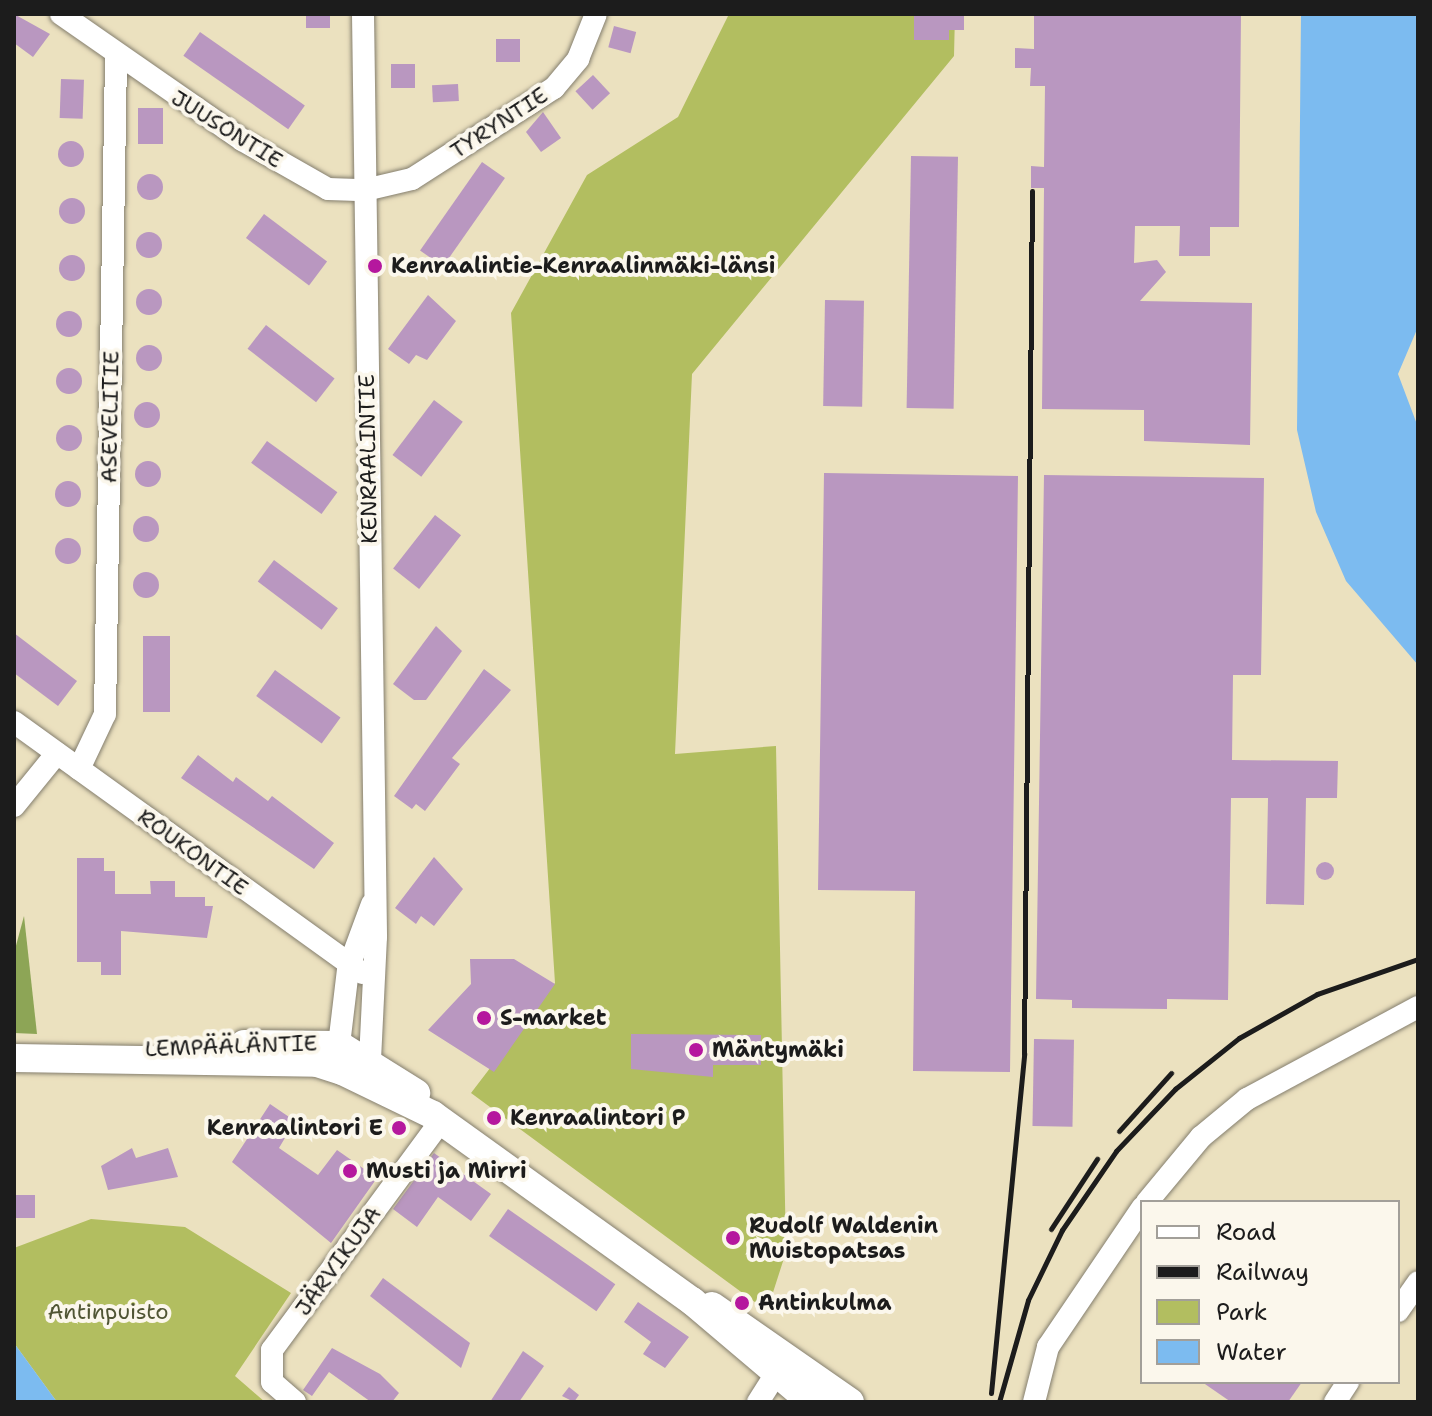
<!DOCTYPE html>
<meta charset="utf-8">
<style>
body{margin:0}
#map{position:relative;width:1432px;height:1416px;overflow:hidden;background:#ebe1bf;font-family:"Shantell Sans",sans-serif}
div>[style]{position:absolute}
[style*='--x']{left:calc(var(--x)*1px);top:calc(var(--y)*1px);width:calc(var(--w)*1px);rotate:calc(var(--a)*1deg)}
.green>*{inset:0;background:#b2be60}
.forest>*{inset:0;background:#8da556}
.water>*{inset:0;background:#7cbbf0}
.building>*{inset:0;background:#b997c0;transform-origin:0 0}
.round{border-radius:50%}
.roads{filter:drop-shadow(0 0 2px #847e6e) drop-shadow(0 0 2px #847e6e)}
.minor>*{height:22px;margin:-11px;padding:0 11px;transform-origin:11px;border-radius:11px;background:#fff}
.major>*{height:28px;margin:-14px;padding:0 14px;transform-origin:14px;border-radius:14px;background:#fff}
.rail>*{height:5px;margin:-2.5px;padding:0 2.5px;transform-origin:2.5px;border-radius:2.5px;background:#1c1c1c}
.dots>*{width:22px;height:22px;translate:-50% -50%;box-sizing:border-box;border:4px solid #fbf7ec;border-radius:50%}
span{translate:-50% -50%;white-space:nowrap;text-align:center;line-height:1.15;-webkit-text-stroke:8px #fbf7ec;paint-order:stroke}
.street-label{font-size:22px;color:#1c1c1c}
.poi-label{font-size:22px;color:#1c1c1c;font-weight:700}
.left{translate:0 -50%;text-align:left}
.right{translate:-100% -50%;text-align:right}
.park-label{font-size:22px;color:#505534}
.frame{position:absolute;inset:0;border:16px solid #1c1c1c;pointer-events:none}
.legend{position:absolute;left:1140px;top:1200px;width:260px;height:184px;box-sizing:border-box;background:#fbf7ec;border:2px solid #a29f99;margin:0;padding:10px 14px;list-style:none;font-size:24px;color:#1c1c1c}
.legend li{display:flex;align-items:center;gap:16px;height:40px}
.legend b{width:40px;border:2px solid #a29f99}
</style>
<div id="map">
<div class="green">
<i style="clip-path:polygon(729px 14px,955px 14px,954px 56px,692px 374px,675px 754px,776px 746px,786px 1252px,767px 1311px,471px 1093px,555px 983px,511px 313px,587px 175px,678px 117px)"></i>
<i style="clip-path:polygon(91px 1219px,185px 1227px,291px 1293px,235px 1376px,265px 1402px,57px 1402px,14px 1343px,14px 1248px)"></i>
</div>
<div class="forest">
<i style="clip-path:polygon(24px 916px,37px 1034px,14px 1033px,14px 953px)"></i>
</div>
<div class="water">
<i style="clip-path:polygon(1301px 14px,1418px 14px,1418px 327px,1398px 374px,1418px 427px,1418px 665px,1346px 581px,1316px 512px,1297px 430px)"></i>
<i style="clip-path:polygon(14px 1343px,57px 1402px,14px 1402px)"></i>
</div>
<div class="building">
<i style="clip-path:polygon(14px 14px,50px 34px,33px 57px,14px 43px)"></i>
<i style="left:306px;top:14px;width:24px;height:14px"></i>
<i style="clip-path:polygon(914px 14px,964px 14px,964px 30px,949px 30px,949px 40px,914px 40px)"></i>
<i style="clip-path:polygon(1034px 14px,1241px 14px,1239px 227px,1210px 227px,1210px 256px,1179px 256px,1180px 226px,1135px 226px,1134px 263px,1157px 260px,1166px 272px,1140px 301px,1252px 303px,1250px 445px,1144px 441px,1144px 410px,1042px 409px,1044px 188px,1031px 188px,1031px 166px,1044px 167px,1045px 86px,1030px 86px,1031px 68px,1015px 68px,1015px 48px,1034px 49px)"></i>
<i style="left:614px;top:26px;width:23px;height:22px;rotate:15deg"></i>
<i style="left:200px;top:32px;width:128px;height:29px;rotate:35deg"></i>
<i style="left:496px;top:39px;width:24px;height:23px"></i>
<i style="left:391px;top:64px;width:24px;height:24px"></i>
<i style="left:593px;top:75px;width:25px;height:24px;rotate:47deg"></i>
<i style="left:61px;top:79px;width:23px;height:39px;rotate:2deg"></i>
<i style="left:458px;top:84px;width:17px;height:26px;rotate:87deg"></i>
<i style="left:138px;top:108px;width:25px;height:36px"></i>
<i style="clip-path:polygon(543px 112px,561px 138px,541px 152px,526px 132px)"></i>
<i class="round" style="left:58px;top:141px;width:26px;height:26px"></i>
<i style="left:911px;top:156px;width:47px;height:252px;rotate:1deg"></i>
<i style="left:482px;top:162px;width:28px;height:108px;rotate:35deg"></i>
<i class="round" style="left:137px;top:174px;width:26px;height:26px"></i>
<i class="round" style="left:59px;top:198px;width:26px;height:26px"></i>
<i style="left:264px;top:214px;width:79px;height:30px;rotate:37deg"></i>
<i class="round" style="left:136px;top:232px;width:26px;height:26px"></i>
<i class="round" style="left:59px;top:255px;width:26px;height:26px"></i>
<i class="round" style="left:136px;top:289px;width:26px;height:26px"></i>
<i style="clip-path:polygon(428px 295px,456px 321px,427px 360px,416px 355px,409px 364px,388px 349px)"></i>
<i style="left:825px;top:300px;width:39px;height:106px;rotate:1deg"></i>
<i class="round" style="left:56px;top:311px;width:26px;height:26px"></i>
<i style="left:266px;top:325px;width:87px;height:30px;rotate:38deg"></i>
<i class="round" style="left:136px;top:345px;width:26px;height:26px"></i>
<i class="round" style="left:56px;top:368px;width:26px;height:26px"></i>
<i style="left:434px;top:400px;width:36px;height:69px;rotate:37deg"></i>
<i class="round" style="left:134px;top:402px;width:26px;height:26px"></i>
<i class="round" style="left:56px;top:425px;width:26px;height:26px"></i>
<i style="left:267px;top:441px;width:87px;height:27px;rotate:36deg"></i>
<i class="round" style="left:135px;top:461px;width:26px;height:26px"></i>
<i style="clip-path:polygon(824px 473px,1018px 476px,1010px 1072px,913px 1071px,915px 891px,818px 890px)"></i>
<i style="clip-path:polygon(1044px 475px,1264px 478px,1261px 675px,1233px 675px,1232px 760px,1338px 761px,1337px 798px,1306px 798px,1304px 905px,1266px 904px,1268px 798px,1231px 798px,1228px 1000px,1167px 999px,1167px 1009px,1072px 1008px,1072px 1000px,1036px 999px)"></i>
<i class="round" style="left:55px;top:481px;width:26px;height:26px"></i>
<i style="left:435px;top:515px;width:33px;height:68px;rotate:38deg"></i>
<i class="round" style="left:133px;top:516px;width:26px;height:26px"></i>
<i class="round" style="left:55px;top:538px;width:26px;height:26px"></i>
<i style="left:274px;top:560px;width:80px;height:27px;rotate:37deg"></i>
<i class="round" style="left:133px;top:572px;width:26px;height:26px"></i>
<i style="clip-path:polygon(436px 626px,462px 651px,426px 700px,414px 700px,393px 684px)"></i>
<i style="clip-path:polygon(14px 633px,77px 681px,58px 706px,14px 673px)"></i>
<i style="left:143px;top:636px;width:27px;height:76px"></i>
<i style="clip-path:polygon(484px 669px,511px 690px,452px 758px,460px 764px,425px 811px,416px 804px,412px 809px,394px 796px)"></i>
<i style="left:275px;top:670px;width:81px;height:32px;rotate:36deg"></i>
<i style="clip-path:polygon(198px 755px,233px 782px,236px 777px,268px 801px,272px 796px,334px 843px,314px 869px,181px 778px)"></i>
<i style="clip-path:polygon(434px 857px,463px 889px,434px 926px,421px 916px,416px 924px,395px 908px)"></i>
<i style="clip-path:polygon(77px 858px,104px 858px,104px 871px,115px 871px,115px 894px,151px 894px,150px 881px,175px 881px,175px 897px,205px 897px,205px 906px,213px 906px,207px 938px,121px 931px,121px 975px,101px 975px,101px 962px,77px 962px)"></i>
<i class="round" style="left:1316px;top:862px;width:18px;height:18px"></i>
<i style="clip-path:polygon(470px 959px,514px 959px,555px 984px,494px 1072px,428px 1030px,471px 984px)"></i>
<i style="clip-path:polygon(631px 1034px,761px 1035px,761px 1065px,713px 1065px,713px 1077px,631px 1069px)"></i>
<i style="left:1034px;top:1039px;width:40px;height:87px;rotate:1deg"></i>
<i style="clip-path:polygon(270px 1104px,295px 1121px,279px 1148px,318px 1175px,337px 1150px,377px 1178px,331px 1243px,232px 1162px)"></i>
<i style="clip-path:polygon(132px 1148px,136px 1158px,168px 1148px,178px 1177px,108px 1190px,101px 1166px)"></i>
<i style="clip-path:polygon(434px 1153px,491px 1194px,471px 1221px,438px 1197px,417px 1227px,393px 1209px)"></i>
<i style="left:14px;top:1195px;width:21px;height:23px"></i>
<i style="left:508px;top:1209px;width:131px;height:33px;rotate:35deg"></i>
<i style="clip-path:polygon(383px 1278px,470px 1343px,461px 1368px,370px 1296px)"></i>
<i style="clip-path:polygon(638px 1302px,689px 1337px,665px 1368px,643px 1354px,651px 1342px,624px 1322px)"></i>
<i style="clip-path:polygon(332px 1348px,380px 1374px,399px 1393px,392px 1402px,371px 1402px,329px 1372px,312px 1396px,303px 1390px)"></i>
<i style="clip-path:polygon(523px 1351px,544px 1366px,519px 1402px,490px 1402px)"></i>
<i style="clip-path:polygon(1202px 1382px,1302px 1382px,1288px 1402px,1231px 1402px)"></i>
<i style="clip-path:polygon(569px 1387px,579px 1395px,574px 1402px,562px 1396px)"></i>
</div>
<div class="roads">
<div class="minor">
<i style="--x:61;--y:14;--w:221;--a:34.8"></i>
<i style="--x:242;--y:140;--w:99;--a:29.7"></i>
<i style="--x:328;--y:189;--w:37;--a:2"></i>
<i style="--x:365;--y:190;--w:48;--a:-13.2"></i>
<i style="--x:412;--y:179;--w:169;--a:-32.7"></i>
<i style="--x:554;--y:88;--w:38;--a:-50"></i>
<i style="--x:578;--y:59;--w:48;--a:-68.2"></i>
<i style="--x:363;--y:14;--w:923;--a:89.19"></i>
<i style="--x:376;--y:937;--w:123;--a:92.8"></i>
<i style="--x:370;--y:1060;--w:22;--a:124"></i>
<i style="--x:358;--y:1078;--w:38;--a:-120"></i>
<i style="--x:339;--y:1045;--w:77;--a:-83.2"></i>
<i style="--x:348;--y:969;--w:69;--a:-69.7"></i>
<i style="--x:14;--y:722;--w:429;--a:35.8"></i>
<i style="--x:79;--y:769;--w:61;--a:-64.7"></i>
<i style="--x:105;--y:714;--w:656;--a:-89.04"></i>
<i style="--x:14;--y:806;--w:68;--a:-50.9"></i>
<i style="--x:1147;--y:1202;--w:85;--a:-50.3"></i>
<i style="--x:1201;--y:1137;--w:60;--a:-39.6"></i>
<i style="--x:1247;--y:1099;--w:194;--a:-28.3"></i>
<i style="--x:1398;--y:1311;--w:35;--a:-55"></i>
<i style="--x:295;--y:1402;--w:30;--a:-139"></i>
<i style="--x:272;--y:1382;--w:32;--a:-90"></i>
<i style="--x:272;--y:1350;--w:285;--a:-53.6"></i>
<i style="--x:758;--y:1402;--w:49;--a:-57.6"></i>
<i style="--x:1034;--y:1402;--w:57;--a:-75.7"></i>
<i style="--x:1048;--y:1347;--w:168;--a:-55.9"></i>
<i style="--x:1335;--y:1402;--w:24;--a:-57"></i>
</div>
<div class="major">
<i style="--x:244;--y:1044;--w:95;--a:0.6"></i>
<i style="--x:339;--y:1045;--w:91;--a:31.9"></i>
<i style="--x:14;--y:1058;--w:303;--a:0.9"></i>
<i style="--x:317;--y:1063;--w:26;--a:18"></i>
<i style="--x:342;--y:1071;--w:101;--a:25.8"></i>
<i style="--x:433;--y:1115;--w:319;--a:35.7"></i>
<i style="--x:692;--y:1301;--w:156;--a:40.3"></i>
<i style="--x:712;--y:1306;--w:168;--a:34.8"></i>
</div>
</div>
<div class="rail">
<i style="--x:1119;--y:1131;--w:78;--a:-48.1"></i>
<i style="--x:1051;--y:1229;--w:84;--a:-56.7"></i>
<i style="--x:991;--y:1393;--w:341;--a:-84.4"></i>
<i style="--x:1024;--y:1054;--w:863;--a:-89.47"></i>
<i style="--x:999;--y:1402;--w:106;--a:-74.1"></i>
<i style="--x:1028;--y:1300;--w:78;--a:-64.1"></i>
<i style="--x:1062;--y:1230;--w:96;--a:-55.6"></i>
<i style="--x:1116;--y:1151;--w:86;--a:-46.4"></i>
<i style="--x:1175;--y:1089;--w:82;--a:-38.6"></i>
<i style="--x:1239;--y:1038;--w:90;--a:-29.4"></i>
<i style="--x:1317;--y:994;--w:107;--a:-19.1"></i>
</div>
<div class="dots">
<i style="left:375px;top:266px;background:#b5179e"></i>
<i style="left:484px;top:1018px;background:#b5179e"></i>
<i style="left:696px;top:1050px;background:#b5179e"></i>
<i style="left:494px;top:1118px;background:#b5179e"></i>
<i style="left:399px;top:1128px;background:#b5179e"></i>
<i style="left:350px;top:1171px;background:#b5179e"></i>
<i style="left:733px;top:1238px;background:#b5179e"></i>
<i style="left:742px;top:1303px;background:#b5179e"></i>
</div>
<div class="street-label">
<span style="left:499px;top:123px;rotate:-33deg">TYRYNTIE</span>
<span style="left:227px;top:129px;rotate:32deg">JUUSONTIE</span>
<span style="left:110px;top:417px;rotate:-89deg">ASEVELITIE</span>
<span style="left:368px;top:459px;rotate:-91deg">KENRAALINTIE</span>
<span style="left:193px;top:852px;rotate:36deg">ROUKONTIE</span>
<span style="left:231px;top:1046px;rotate:-2deg">LEMPÄÄLÄNTIE</span>
<span style="left:338px;top:1261px;rotate:-54deg">JÄRVIKUJA</span>
</div>
<div class="poi-label">
<span class="left" style="left:391px;top:266px">Kenraalintie-Kenraalinmäki-länsi</span>
<span class="left" style="left:500px;top:1018px">S-market</span>
<span class="left" style="left:712px;top:1050px">Mäntymäki</span>
<span class="left" style="left:510px;top:1118px">Kenraalintori P</span>
<span class="right" style="left:383px;top:1128px">Kenraalintori E</span>
<span class="left" style="left:366px;top:1171px">Musti ja Mirri</span>
<span class="left" style="left:749px;top:1238px">Rudolf Waldenin<br>Muistopatsas</span>
<span class="left" style="left:758px;top:1303px">Antinkulma</span>
</div>
<div class="park-label">
<span style="left:108px;top:1312px">Antinpuisto</span>
</div>
<div class="frame"></div>
<ul class="legend">
<li><b style="height:10px;background:#fff"></b>Road</li>
<li><b style="height:10px;background:#1c1c1c"></b>Railway</li>
<li><b style="height:22px;background:#b2be60"></b>Park</li>
<li><b style="height:22px;background:#7cbbf0"></b>Water</li>
</ul>
</div>
